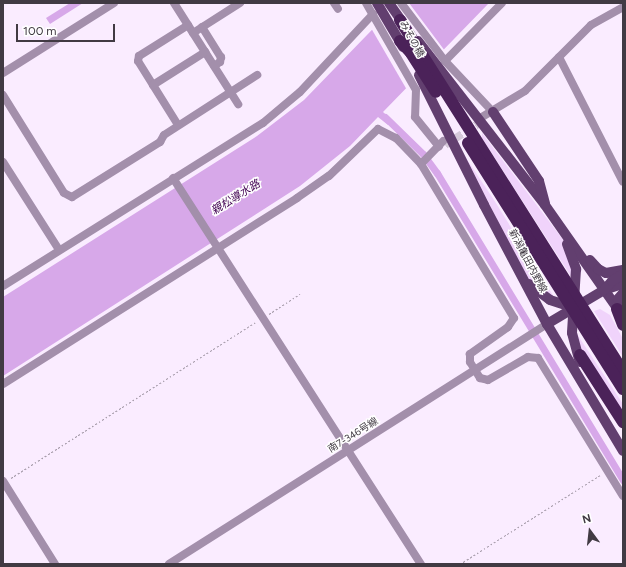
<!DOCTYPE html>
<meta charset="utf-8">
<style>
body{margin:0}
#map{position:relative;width:626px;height:567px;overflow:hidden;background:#faecff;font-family:Figtree,"Noto Sans JP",sans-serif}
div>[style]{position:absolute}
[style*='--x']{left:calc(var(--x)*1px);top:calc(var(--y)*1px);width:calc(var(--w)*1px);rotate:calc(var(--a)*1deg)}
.green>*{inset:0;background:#f0d3fb}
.water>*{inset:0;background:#d7a8e9}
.pier>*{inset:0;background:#faecff}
.canal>*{height:7px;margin:-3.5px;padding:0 3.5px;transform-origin:3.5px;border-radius:3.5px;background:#d7a8e9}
.minor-tunnel>*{height:8px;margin-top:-4px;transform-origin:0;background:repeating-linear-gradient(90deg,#d5c8d9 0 8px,transparent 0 12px)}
.path>*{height:1px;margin-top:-0.5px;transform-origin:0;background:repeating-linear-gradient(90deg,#a399a7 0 2px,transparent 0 4px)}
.minor>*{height:8px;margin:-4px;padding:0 4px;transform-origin:4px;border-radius:4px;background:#a38fab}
.major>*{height:10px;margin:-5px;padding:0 5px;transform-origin:5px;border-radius:5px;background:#623f6f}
.highway>*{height:12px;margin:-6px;padding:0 6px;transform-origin:6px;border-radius:6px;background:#4b2259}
span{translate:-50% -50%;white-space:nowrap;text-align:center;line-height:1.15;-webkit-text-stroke:3px #fff;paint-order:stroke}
.street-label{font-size:10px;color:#413a43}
.water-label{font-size:11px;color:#430554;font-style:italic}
.frame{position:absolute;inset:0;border:4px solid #413a43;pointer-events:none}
.north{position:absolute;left:570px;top:511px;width:40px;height:40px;-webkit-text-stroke:3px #fff;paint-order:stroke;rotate:345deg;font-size:11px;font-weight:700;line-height:16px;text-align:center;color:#413a43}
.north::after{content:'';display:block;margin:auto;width:14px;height:18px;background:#413a43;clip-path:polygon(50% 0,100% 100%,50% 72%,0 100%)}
.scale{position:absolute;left:16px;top:24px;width:99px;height:18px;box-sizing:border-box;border:2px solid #413a43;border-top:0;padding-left:5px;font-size:12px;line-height:14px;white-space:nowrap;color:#413a43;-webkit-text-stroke:3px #fff;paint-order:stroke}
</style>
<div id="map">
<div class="green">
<i style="clip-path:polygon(482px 133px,564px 241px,574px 281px,482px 138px)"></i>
<i style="clip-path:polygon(464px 155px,494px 200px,554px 297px,530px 282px,492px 213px)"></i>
<i style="clip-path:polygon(600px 309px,610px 315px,623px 339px,623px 357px,594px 311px)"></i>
<i style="clip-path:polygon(573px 328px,623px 404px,623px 417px,580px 352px)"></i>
</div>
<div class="water">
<i style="clip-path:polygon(70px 3px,83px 3px,50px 24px,46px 18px)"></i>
<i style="clip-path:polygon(398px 3px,489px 3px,383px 112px,393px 121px,388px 125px,378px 117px,350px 146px,300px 186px,3px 376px,3px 297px,257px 136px,304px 100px)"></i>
</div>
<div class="pier">
<i style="clip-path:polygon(396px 3px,409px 3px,445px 51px,407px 90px,371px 28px)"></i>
</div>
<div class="canal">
<i style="--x:385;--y:117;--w:53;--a:44.2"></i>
<i style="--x:423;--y:154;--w:24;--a:54"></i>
<i style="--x:437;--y:173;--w:359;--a:58.8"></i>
</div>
<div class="minor-tunnel">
<i style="--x:445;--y:145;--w:46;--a:-32.7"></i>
</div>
<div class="path">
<i style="--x:269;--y:314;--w:37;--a:-33"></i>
<i style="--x:11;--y:478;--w:290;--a:-32.5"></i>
<i style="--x:460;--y:564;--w:166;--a:-32.4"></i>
</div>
<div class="minor">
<i style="--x:174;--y:3;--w:120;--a:57.6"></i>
<i style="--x:334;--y:3;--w:7;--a:56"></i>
<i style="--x:366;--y:3;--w:100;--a:60.1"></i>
<i style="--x:416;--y:90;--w:27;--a:92"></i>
<i style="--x:415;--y:117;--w:38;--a:51"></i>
<i style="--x:401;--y:3;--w:73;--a:52.8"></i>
<i style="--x:445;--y:61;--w:70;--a:46.7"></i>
<i style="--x:202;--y:27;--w:36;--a:58"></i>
<i style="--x:221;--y:57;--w:5;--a:101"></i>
<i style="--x:220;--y:62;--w:7;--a:146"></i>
<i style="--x:193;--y:33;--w:56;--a:-32.6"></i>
<i style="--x:559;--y:57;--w:140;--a:62.9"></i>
<i style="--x:445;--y:61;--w:81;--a:-45.5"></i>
<i style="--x:3;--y:73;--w:131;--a:-32.2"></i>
<i style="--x:153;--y:85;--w:28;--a:-122"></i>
<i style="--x:138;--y:61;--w:5;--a:-79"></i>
<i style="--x:139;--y:56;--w:58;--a:-32.3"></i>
<i style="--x:3;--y:95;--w:115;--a:58.1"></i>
<i style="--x:64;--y:193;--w:9;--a:27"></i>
<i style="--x:72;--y:197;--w:104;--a:-32"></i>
<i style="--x:160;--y:142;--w:8;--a:-60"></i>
<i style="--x:164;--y:135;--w:111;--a:-32.8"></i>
<i style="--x:482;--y:117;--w:50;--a:-31.2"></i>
<i style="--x:525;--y:91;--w:93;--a:-45"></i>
<i style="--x:591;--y:25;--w:37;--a:-29"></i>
<i style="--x:178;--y:125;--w:47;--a:-122"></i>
<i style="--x:153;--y:85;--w:62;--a:-32.4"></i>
<i style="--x:3;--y:162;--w:104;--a:57.5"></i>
<i style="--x:421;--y:164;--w:32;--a:-46"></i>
<i style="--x:173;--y:178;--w:459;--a:57.3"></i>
<i style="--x:3;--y:286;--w:307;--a:-32.1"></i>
<i style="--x:263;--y:123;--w:48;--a:-40"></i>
<i style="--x:300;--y:92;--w:107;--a:-46.9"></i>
<i style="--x:3;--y:384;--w:348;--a:-32.3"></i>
<i style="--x:297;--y:198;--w:39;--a:-35"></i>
<i style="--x:329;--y:176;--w:68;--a:-43.8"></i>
<i style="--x:378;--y:129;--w:20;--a:27"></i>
<i style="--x:396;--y:138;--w:36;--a:46"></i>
<i style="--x:421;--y:164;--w:180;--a:58.9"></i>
<i style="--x:514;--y:318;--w:11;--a:124"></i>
<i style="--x:508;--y:327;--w:47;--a:144.6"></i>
<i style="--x:470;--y:354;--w:8;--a:90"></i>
<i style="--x:470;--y:362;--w:19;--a:58"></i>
<i style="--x:480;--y:378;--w:8;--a:14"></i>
<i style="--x:488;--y:380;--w:46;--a:-29.9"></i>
<i style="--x:528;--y:357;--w:10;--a:6"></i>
<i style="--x:538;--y:358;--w:162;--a:58.4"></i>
<i style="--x:3;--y:481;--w:98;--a:57.9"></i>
<i style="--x:169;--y:564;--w:448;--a:-32.4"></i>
</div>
<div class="major">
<i style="--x:377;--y:3;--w:51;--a:59.4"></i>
<i style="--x:389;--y:3;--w:28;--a:55"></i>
<i style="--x:418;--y:41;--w:207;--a:52.2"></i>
<i style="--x:545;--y:205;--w:134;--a:55"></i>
<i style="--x:419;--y:75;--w:145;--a:63.4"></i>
<i style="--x:484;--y:205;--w:135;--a:62.1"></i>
<i style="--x:547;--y:324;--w:148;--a:59.1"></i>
<i style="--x:493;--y:112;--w:83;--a:56.3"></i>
<i style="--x:539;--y:181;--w:23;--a:75"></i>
<i style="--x:567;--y:244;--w:27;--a:70"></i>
<i style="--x:576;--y:269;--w:64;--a:93.6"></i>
<i style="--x:572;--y:333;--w:30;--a:75"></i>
<i style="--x:590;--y:260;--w:12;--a:48"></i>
<i style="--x:598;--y:269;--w:9;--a:27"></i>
<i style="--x:606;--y:273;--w:17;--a:-10"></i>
<i style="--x:529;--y:284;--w:26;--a:37"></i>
<i style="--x:550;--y:300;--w:25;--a:18"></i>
<i style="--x:604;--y:290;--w:20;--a:-18"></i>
<i style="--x:617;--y:309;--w:10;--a:-84"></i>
<i style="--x:618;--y:299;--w:8;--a:-50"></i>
<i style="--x:547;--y:324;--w:66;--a:-30.8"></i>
<i style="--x:604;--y:290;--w:12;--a:-48"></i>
<i style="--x:612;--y:281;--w:13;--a:-32"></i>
</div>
<div class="highway">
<i style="--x:400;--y:20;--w:417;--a:57.6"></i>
<i style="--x:400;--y:41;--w:16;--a:47"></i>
<i style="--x:411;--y:53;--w:46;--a:57.3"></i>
<i style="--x:468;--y:143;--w:291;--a:57.8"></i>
<i style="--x:617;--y:309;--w:17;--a:69"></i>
<i style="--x:580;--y:355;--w:80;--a:57.3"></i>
</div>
<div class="street-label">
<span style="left:412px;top:39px;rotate:61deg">みその橋</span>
<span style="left:528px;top:261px;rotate:62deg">新潟亀田内野線</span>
<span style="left:353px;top:435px;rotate:-32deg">南7-346号線</span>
</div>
<div class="water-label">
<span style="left:236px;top:198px;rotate:-32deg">親松導水路</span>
</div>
<div class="frame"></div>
<div class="north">N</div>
<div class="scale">100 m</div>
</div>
